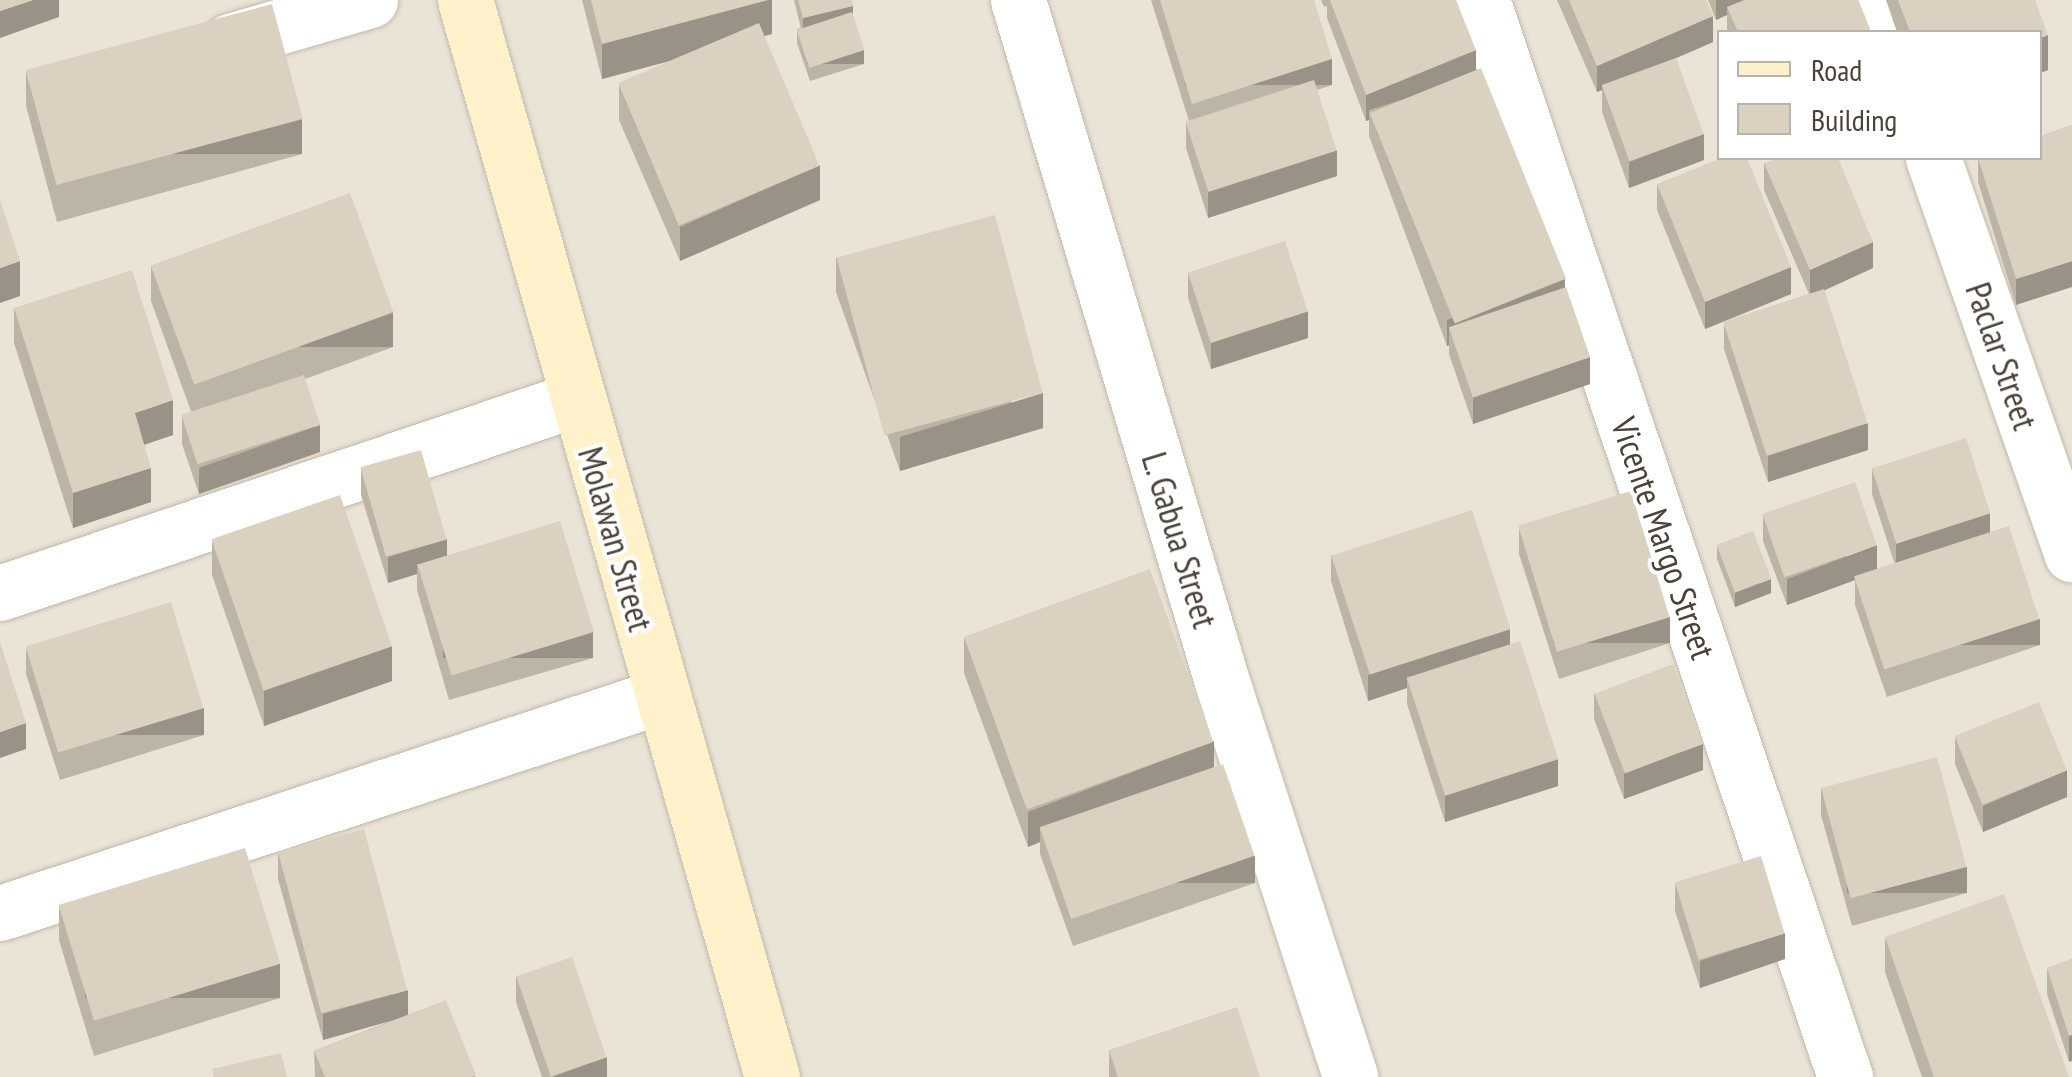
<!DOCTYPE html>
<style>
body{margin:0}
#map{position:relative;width:2072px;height:1077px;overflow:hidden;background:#f6f2e9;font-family:"PT Sans Narrow",sans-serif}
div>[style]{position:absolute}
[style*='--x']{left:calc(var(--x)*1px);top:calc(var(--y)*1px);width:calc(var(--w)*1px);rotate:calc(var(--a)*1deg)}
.residential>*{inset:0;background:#eae4d7}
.roads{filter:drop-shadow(0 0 2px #c2baab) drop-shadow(0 0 2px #c2baab)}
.street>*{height:55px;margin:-27.5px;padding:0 27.5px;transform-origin:27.5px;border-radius:27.5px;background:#fff}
.secondary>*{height:55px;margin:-27.5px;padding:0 27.5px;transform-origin:27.5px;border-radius:27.5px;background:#fff2ca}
.wall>*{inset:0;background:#bcb4a5}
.shaded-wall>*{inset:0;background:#999286;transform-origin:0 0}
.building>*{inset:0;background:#dbd1c0;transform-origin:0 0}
span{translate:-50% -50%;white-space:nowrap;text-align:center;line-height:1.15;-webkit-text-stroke:8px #fff;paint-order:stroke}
.street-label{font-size:35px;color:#4a4237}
.legend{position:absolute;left:1717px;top:30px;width:325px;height:130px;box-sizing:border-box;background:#fff;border:2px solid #b7b3af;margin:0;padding:12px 18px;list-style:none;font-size:30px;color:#4a4237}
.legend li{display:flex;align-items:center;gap:20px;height:50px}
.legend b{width:50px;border:2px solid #b7b3af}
</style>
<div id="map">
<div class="residential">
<i style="clip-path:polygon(evenodd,0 0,2072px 0,2072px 1077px,0 1077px,0 0,1720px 32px,2040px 32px,2040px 158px,1720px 158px,1720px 32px)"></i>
</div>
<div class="roads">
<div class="street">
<i style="--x:1018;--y:0;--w:715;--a:73.34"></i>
<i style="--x:1223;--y:685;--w:412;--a:72"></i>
<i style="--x:1482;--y:0;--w:1137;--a:71.37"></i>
<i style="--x:1878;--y:0;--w:34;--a:71"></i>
<i style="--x:230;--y:41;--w:146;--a:-16.3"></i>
<i style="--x:1933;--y:158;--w:420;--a:70.7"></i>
<i style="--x:0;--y:593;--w:608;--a:-18.61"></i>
<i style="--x:0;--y:913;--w:696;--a:-18.17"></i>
</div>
<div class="secondary">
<i style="--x:465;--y:0;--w:1120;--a:74.09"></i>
</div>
</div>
<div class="wall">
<i style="clip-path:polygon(582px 0,772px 0,772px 34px,764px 36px,820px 200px,680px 261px,619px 120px,619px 85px,679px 58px,602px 79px)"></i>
<i style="clip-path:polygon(794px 0,852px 0,853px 16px,864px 64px,810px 81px,797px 43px,797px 29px,801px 28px)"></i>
<i style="clip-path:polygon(1151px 0,1314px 0,1332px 85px,1317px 90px,1337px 176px,1208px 218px,1186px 148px,1186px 122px,1189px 121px)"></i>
<i style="clip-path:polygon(1321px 0,1456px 0,1476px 70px,1565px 288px,1590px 384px,1473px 424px,1449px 354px,1449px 345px,1447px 346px,1369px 136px,1369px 120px,1366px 121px,1327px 18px,1327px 6px,1324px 7px)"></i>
<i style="clip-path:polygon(1557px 0,1706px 0,1713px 42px,1676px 58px,1704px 160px,1629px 188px,1602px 112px,1602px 90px,1597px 92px)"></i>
<i style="clip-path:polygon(1708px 0,1858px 0,1871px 32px,1727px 32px,1727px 15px,1716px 20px)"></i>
<i style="clip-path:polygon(1886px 0,2035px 0,2048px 70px,2040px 73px,2040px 32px,1897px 32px)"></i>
<i style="clip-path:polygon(26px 71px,302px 154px,57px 222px,26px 106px)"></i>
<i style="clip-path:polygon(2072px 125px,2016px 305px,1978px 182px,1978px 158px)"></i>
<i style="clip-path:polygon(1764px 163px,1873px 268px,1824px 290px,1868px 450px,1768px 482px,1724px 349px,1724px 323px,1809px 294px,1764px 190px)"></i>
<i style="clip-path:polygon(1657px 184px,1791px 294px,1705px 329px,1657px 210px)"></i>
<i style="clip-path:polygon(836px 257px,1043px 428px,900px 471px,836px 292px)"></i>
<i style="clip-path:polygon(151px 266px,393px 347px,305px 379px,320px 452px,199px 494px,182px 444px,182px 417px,192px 414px,151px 301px)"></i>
<i style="clip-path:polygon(1188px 272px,1308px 338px,1211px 369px,1188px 298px)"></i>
<i style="clip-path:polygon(14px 308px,173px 435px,144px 444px,151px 502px,73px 528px,14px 343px)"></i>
<i style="clip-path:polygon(1872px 468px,1990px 532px,2040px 645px,1887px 697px,1855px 605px,1855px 580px,1787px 605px,1763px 541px,1763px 515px,1877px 571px,1895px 565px,1872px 494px)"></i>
<i style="clip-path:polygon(361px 469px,447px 555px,593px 658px,449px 700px,417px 590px,417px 574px,388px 583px,361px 495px)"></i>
<i style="clip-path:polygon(1519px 528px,1670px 643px,1559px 679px,1519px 554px)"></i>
<i style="clip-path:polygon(212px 540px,392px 681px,264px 726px,212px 575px)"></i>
<i style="clip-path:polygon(1717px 545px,1771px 593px,1735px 607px,1717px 559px)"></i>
<i style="clip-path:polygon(1331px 555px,1510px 644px,1558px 786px,1445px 822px,1407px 704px,1407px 688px,1368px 701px,1331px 581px)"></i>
<i style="clip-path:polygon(964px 638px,1214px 767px,1255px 883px,1073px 946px,1040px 854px,1040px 842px,1028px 847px,964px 673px)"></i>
<i style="clip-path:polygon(26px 648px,204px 735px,60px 780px,26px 674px)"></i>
<i style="clip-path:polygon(1594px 693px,1703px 770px,1624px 799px,1594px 719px)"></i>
<i style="clip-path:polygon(1955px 738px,2067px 797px,1983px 832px,1955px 764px)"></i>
<i style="clip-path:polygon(1821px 788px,1967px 893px,1852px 926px,1821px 815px)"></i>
<i style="clip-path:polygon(278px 852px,408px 1014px,476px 1077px,315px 1077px,314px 1051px,390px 1021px,323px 1040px,278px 879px)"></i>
<i style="clip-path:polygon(1675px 884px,1785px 959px,1700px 988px,1675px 911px)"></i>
<i style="clip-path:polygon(59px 905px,280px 998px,94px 1056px,59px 940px)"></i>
<i style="clip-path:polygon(1885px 937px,2069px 1077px,1922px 1077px,1885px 972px)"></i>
<i style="clip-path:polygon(2072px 959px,2072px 1061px,2069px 1062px,2047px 994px,2047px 968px)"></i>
<i style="clip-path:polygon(516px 976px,607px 1077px,542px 1077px,516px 1002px)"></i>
<i style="clip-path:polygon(1109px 1050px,1260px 1077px,1109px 1077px)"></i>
</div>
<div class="shaded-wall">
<i style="clip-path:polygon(33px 0,59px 0,59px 17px,0 38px,0 11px)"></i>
<i style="clip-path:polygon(768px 0,772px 0,772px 34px,602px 79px,602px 44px)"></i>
<i style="clip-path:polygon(1716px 0,1764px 0,1727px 7px,1727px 15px,1716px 20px)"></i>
<i style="clip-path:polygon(853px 6px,853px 20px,803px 33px,803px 18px)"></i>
<i style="clip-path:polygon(1713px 16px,1713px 42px,1603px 90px,1602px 85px,1602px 90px,1597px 92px,1597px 66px)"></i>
<i style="clip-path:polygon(2048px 35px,2048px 70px,2040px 73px,2040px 38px)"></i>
<i style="left:864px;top:50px;width:14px;height:57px;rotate:90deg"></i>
<i style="clip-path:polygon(1476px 50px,1476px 77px,1369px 110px,1369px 120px,1366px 121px,1366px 95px)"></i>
<i style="left:1332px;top:59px;width:26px;height:147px;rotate:90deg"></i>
<i style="left:302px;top:119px;width:35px;height:254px;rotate:90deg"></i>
<i style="clip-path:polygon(1704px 134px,1704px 160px,1629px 188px,1629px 162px)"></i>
<i style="clip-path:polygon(1337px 150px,1337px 176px,1208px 218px,1208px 191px)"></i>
<i style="clip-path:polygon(820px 165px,820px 200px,680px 261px,680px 227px)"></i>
<i style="clip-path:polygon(1873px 242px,1873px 268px,1810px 297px,1810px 270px)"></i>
<i style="clip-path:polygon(20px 261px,20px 296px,0 303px,0 268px)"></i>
<i style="clip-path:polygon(2072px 261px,2072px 287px,2016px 305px,2016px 279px)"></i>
<i style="clip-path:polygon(1791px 267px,1791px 294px,1705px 329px,1705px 302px)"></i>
<i style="clip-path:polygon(1565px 279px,1565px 305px,1449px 328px,1449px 345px,1447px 346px,1447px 320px)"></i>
<i style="clip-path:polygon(1308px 311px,1308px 338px,1211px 369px,1211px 342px)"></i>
<i style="left:393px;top:312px;width:35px;height:211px;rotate:90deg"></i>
<i style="clip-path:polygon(1590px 357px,1590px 384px,1473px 424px,1473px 398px)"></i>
<i style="clip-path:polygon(1043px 393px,1043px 428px,900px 471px,900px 437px)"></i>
<i style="clip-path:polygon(173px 400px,173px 435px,135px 448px,135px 413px)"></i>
<i style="clip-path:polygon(1868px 423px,1868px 450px,1768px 482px,1768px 456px)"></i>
<i style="clip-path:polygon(320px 425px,320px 452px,199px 494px,199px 468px)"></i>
<i style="clip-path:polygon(151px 468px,151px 502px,73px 528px,73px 493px)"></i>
<i style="clip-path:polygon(1990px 513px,1990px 540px,1896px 570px,1896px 544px)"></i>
<i style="clip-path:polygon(447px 539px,447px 566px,417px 564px,417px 574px,388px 583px,388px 557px)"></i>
<i style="clip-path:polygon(1877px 545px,1877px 572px,1787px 605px,1787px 579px)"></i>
<i style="clip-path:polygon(1771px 579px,1771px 593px,1735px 607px,1735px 593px)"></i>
<i style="left:1670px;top:617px;width:26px;height:117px;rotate:90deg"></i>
<i style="left:2040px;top:619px;width:26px;height:162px;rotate:90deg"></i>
<i style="clip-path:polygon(1510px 629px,1510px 655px,1407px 677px,1407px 688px,1368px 701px,1368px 675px)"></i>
<i style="left:593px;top:632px;width:26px;height:150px;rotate:90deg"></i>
<i style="clip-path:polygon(392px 646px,392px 681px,264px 726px,264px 691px)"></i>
<i style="left:204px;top:708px;width:27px;height:151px;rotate:90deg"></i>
<i style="clip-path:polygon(26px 723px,26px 749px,0 758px,0 732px)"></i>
<i style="clip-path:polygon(1214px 741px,1214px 776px,1040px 828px,1040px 842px,1028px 847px,1028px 812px)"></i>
<i style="clip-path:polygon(1703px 744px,1703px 770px,1624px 799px,1624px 773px)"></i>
<i style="clip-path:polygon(1558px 759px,1558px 786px,1445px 822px,1445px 796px)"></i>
<i style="clip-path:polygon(2067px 770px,2067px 797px,1983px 832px,1983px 806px)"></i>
<i style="left:1255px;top:856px;width:27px;height:193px;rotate:90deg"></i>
<i style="left:1967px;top:867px;width:26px;height:120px;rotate:90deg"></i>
<i style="clip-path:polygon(1785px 933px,1785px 959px,1700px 988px,1700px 961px)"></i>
<i style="left:280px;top:964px;width:34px;height:195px;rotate:90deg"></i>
<i style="clip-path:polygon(408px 990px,408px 1016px,323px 1040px,323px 1014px)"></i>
<i style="left:2072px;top:1035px;width:26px;height:3px;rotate:90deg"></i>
<i style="clip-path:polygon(607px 1057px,607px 1077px,552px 1077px)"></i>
</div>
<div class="building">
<i style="clip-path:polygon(0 0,33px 0,0 11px)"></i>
<i style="clip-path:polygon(591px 0,768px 0,602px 44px)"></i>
<i style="clip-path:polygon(798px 0,852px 0,853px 6px,803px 18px)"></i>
<i style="clip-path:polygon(1160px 0,1314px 0,1332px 59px,1192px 104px)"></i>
<i style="clip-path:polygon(1330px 0,1456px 0,1476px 50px,1366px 95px)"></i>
<i style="clip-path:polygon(1569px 0,1706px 0,1713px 16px,1597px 66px)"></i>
<i style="clip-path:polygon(1744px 0,1858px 0,1871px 32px,1738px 32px,1727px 7px)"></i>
<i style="clip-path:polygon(1898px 0,2035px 0,2048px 35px,2040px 38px,2040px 32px,1910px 32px)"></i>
<i style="left:272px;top:4px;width:119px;height:255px;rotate:75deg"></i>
<i style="left:852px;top:12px;width:40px;height:58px;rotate:72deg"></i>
<i style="left:759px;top:23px;width:155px;height:153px;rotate:67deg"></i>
<i style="left:1676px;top:58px;width:81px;height:79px;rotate:70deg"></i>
<i style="left:1481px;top:68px;width:227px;height:120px;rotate:68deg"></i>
<i style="left:1314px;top:80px;width:74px;height:135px;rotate:72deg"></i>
<i style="clip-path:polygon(2072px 125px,2072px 261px,2016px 279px,1978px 158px,2040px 158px,2040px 136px)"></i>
<i style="clip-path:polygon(1721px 158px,1747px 158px,1791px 267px,1705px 302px,1657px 184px)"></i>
<i style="clip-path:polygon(1778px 158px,1838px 158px,1873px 242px,1810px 270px,1764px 163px)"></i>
<i style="left:350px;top:193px;width:127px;height:212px;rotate:70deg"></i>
<i style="clip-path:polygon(0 200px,20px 261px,0 268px)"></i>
<i style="left:995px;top:215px;width:184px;height:164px;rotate:75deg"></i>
<i style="left:1285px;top:241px;width:74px;height:102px;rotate:72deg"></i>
<i style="clip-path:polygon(132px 270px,173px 400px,135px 413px,151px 468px,73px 493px,14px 308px)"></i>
<i style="left:1566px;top:287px;width:74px;height:124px;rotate:71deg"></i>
<i style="left:1824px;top:289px;width:141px;height:106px;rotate:72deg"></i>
<i style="left:304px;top:375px;width:52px;height:129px;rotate:72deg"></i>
<i style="left:1966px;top:438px;width:79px;height:99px;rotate:72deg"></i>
<i style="left:421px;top:450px;width:93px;height:63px;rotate:74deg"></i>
<i style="left:1855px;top:482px;width:67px;height:98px;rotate:71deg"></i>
<i style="left:1631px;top:491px;width:132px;height:118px;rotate:73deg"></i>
<i style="left:340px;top:495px;width:160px;height:136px;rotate:71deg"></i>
<i style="left:1472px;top:510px;width:125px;height:148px;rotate:72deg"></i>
<i style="left:560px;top:521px;width:116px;height:149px;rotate:73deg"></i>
<i style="left:2009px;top:526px;width:98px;height:163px;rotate:72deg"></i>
<i style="left:1753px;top:531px;width:51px;height:39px;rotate:69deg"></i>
<i style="left:1150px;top:569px;width:184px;height:198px;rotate:70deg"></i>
<i style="left:171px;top:602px;width:111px;height:152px;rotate:73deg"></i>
<i style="left:1520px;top:641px;width:124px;height:119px;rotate:72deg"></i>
<i style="clip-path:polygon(0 642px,26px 723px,0 732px)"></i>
<i style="left:1673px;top:664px;width:85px;height:84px;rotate:69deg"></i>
<i style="left:2039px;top:702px;width:74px;height:91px;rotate:68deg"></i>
<i style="left:1937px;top:757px;width:114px;height:120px;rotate:75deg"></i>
<i style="left:1223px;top:764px;width:97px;height:194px;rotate:71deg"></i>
<i style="left:364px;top:829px;width:167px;height:89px;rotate:75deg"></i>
<i style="left:245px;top:848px;width:121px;height:195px;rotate:73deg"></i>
<i style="left:1761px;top:856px;width:81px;height:90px;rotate:73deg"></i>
<i style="clip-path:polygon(2004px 894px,2069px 1077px,1934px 1077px,1885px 937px)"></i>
<i style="left:572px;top:957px;width:106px;height:59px;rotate:71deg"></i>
<i style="clip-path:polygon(2072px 959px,2072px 1035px,2069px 1036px,2047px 968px)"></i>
<i style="clip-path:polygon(446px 1000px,476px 1075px,471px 1077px,325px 1077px,314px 1051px)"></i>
<i style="clip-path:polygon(1237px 1007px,1260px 1077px,1118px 1077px,1109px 1050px)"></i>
<i style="clip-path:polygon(281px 1053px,287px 1077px,214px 1077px,212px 1069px)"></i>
</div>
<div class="street-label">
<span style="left:2002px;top:356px;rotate:71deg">Paclar Street</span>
<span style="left:1664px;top:538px;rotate:71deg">Vicente Margo Street</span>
<span style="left:616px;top:539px;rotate:74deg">Molawan Street</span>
<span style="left:1180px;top:540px;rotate:73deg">L. Gabua Street</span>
</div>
<ul class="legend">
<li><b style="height:12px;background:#fff2ca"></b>Road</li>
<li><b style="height:28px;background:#dbd1c0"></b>Building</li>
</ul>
</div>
